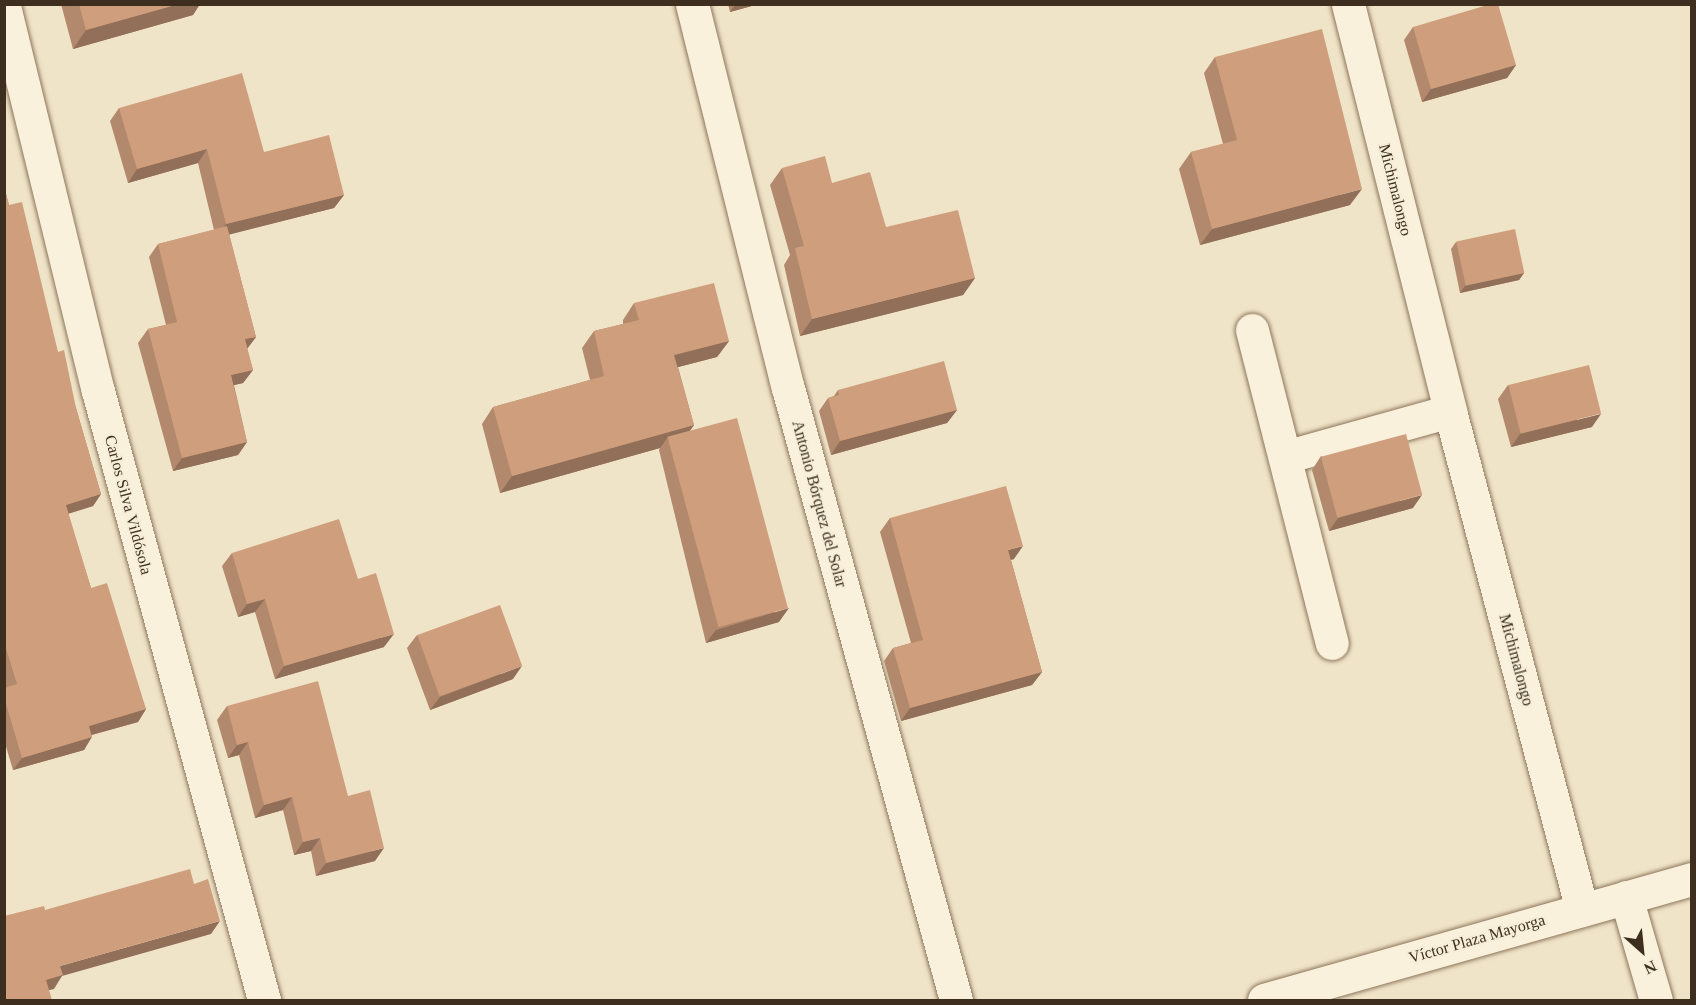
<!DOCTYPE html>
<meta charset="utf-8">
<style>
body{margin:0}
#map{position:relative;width:1696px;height:1005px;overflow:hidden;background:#f0e4c8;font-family:"Times New Roman",serif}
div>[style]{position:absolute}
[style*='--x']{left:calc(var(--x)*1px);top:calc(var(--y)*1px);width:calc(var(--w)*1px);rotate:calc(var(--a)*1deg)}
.roads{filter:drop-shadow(0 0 2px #8d765c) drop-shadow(0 0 2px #8d765c)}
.minor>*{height:33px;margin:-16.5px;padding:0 16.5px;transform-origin:16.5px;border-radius:16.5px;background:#faf1dc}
.tertiary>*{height:33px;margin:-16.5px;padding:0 16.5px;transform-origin:16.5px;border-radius:16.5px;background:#faf1dc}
.wall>*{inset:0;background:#b2896c}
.shaded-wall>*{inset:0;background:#916f58}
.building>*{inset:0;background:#cf9f7d;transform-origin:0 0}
span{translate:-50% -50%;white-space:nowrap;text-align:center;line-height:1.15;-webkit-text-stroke:4.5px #f7eed8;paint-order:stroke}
.street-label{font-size:16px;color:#3d2e20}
.frame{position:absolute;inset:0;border:6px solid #3d2e20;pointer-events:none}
.north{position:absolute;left:1612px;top:921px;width:60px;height:60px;-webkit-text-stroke:4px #f7eed8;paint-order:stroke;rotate:153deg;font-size:16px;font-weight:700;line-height:24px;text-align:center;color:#3d2e20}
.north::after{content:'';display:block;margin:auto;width:21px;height:27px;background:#3d2e20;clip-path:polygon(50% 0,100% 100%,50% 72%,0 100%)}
</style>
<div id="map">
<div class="roads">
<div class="minor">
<i style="--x:692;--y:4;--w:396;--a:76"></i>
<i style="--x:788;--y:388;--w:635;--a:74.65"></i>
<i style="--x:1348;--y:4;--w:420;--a:75.9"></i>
<i style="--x:1450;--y:411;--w:516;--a:75.18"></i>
<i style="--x:4;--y:6;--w:396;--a:76.3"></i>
<i style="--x:98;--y:391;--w:631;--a:74.75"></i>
<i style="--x:1252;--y:330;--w:323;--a:75.7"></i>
<i style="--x:1285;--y:457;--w:171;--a:-15.6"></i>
<i style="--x:1626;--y:897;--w:107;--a:73.8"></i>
</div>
<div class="tertiary">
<i style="--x:1264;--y:1000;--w:445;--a:-15.8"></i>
</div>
</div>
<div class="wall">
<i style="clip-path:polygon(61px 4px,200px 4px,193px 15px,73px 49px)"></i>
<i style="clip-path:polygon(728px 4px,759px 4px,730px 12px)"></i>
<i style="clip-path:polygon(1413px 27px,1516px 65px,1507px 78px,1422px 102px,1404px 40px)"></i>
<i style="clip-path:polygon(1215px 57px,1350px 205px,1200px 245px,1179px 169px,1191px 152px,1223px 144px,1204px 73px)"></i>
<i style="clip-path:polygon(119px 108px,264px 152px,344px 195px,334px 208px,229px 234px,256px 337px,247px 349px,253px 370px,243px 383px,234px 385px,247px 442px,238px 455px,173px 471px,138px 343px,148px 329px,166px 325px,149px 257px,158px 244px,214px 230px,198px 163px,128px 183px,110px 121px)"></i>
<i style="clip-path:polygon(782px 168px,832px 183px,886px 227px,975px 278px,963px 295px,800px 336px,784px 265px,790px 255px,770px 185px)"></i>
<i style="clip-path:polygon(4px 186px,9px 205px,76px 408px,101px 494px,93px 506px,68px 514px,91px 588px,146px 709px,138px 722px,92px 735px,84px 750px,13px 770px,4px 740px,4px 697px,5px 688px,4px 685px)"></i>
<i style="clip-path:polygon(1456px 242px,1524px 273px,1519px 280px,1460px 293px,1451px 249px)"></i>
<i style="clip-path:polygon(634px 303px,729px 341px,717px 357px,678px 367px,694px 425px,690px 431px,779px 622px,706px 643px,659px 450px,660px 448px,500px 493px,482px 424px,493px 407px,590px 380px,582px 348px,594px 331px,623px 324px,623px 320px)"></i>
<i style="clip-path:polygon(1508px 385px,1592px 427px,1511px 447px,1498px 399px)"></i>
<i style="clip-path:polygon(838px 390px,957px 410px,947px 423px,831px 455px,819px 411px,828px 398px,834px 396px)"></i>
<i style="clip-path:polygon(1321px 456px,1413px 508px,1329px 531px,1312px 470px)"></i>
<i style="clip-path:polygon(890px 518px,1014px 559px,1011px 560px,1042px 672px,1032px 685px,901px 721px,884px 661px,893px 648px,911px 643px,880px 532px)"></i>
<i style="clip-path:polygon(232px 553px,358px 579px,384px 647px,275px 679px,255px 612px,238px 617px,222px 566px)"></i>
<i style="clip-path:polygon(417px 635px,513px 679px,430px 710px,407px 648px)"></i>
<i style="clip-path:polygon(227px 706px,348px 796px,375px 861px,316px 876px,311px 851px,294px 855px,283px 810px,255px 818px,239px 755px,228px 758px,217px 720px)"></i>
</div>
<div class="shaded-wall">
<i style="clip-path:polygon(179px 4px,200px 4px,193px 15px,73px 49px,86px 30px)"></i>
<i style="clip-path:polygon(736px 4px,759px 4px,730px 12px)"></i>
<i style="clip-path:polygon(1516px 65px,1507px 78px,1422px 102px,1431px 89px)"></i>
<i style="clip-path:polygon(207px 149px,198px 163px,128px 183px,137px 169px)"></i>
<i style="clip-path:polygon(1362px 189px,1350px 205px,1200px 245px,1212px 229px)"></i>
<i style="clip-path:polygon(344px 195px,334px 208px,216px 238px,226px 224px)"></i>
<i style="clip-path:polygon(1524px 273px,1519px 280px,1460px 293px,1465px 286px)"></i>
<i style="clip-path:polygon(975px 278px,963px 295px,800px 336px,812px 319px)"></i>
<i style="clip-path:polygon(256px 337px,246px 350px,245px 339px)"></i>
<i style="clip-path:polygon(729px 341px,717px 357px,663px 371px,674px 355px)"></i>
<i style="clip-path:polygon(253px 370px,243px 383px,222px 388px,231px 375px)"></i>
<i style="clip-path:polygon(957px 410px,947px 423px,831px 455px,840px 441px)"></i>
<i style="clip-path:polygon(1601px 414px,1592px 427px,1511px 447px,1520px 434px)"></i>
<i style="clip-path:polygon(694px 425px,682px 441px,668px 437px,660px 448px,500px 493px,512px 476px)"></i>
<i style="clip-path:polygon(247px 442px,238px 455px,173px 471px,182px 458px)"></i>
<i style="clip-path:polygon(101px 494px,93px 506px,57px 517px,66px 505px)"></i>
<i style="clip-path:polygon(1422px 495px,1413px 508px,1329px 531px,1338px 518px)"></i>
<i style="clip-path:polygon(1023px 546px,1014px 559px,999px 563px,1008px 550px)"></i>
<i style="clip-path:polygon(265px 599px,255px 612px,238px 617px,247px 604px)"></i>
<i style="clip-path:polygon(789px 608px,779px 622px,706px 643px,716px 630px)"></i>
<i style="clip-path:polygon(394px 634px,384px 647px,275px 679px,284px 666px)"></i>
<i style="clip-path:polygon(522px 666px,513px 679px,430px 710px,440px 697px)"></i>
<i style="clip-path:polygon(1042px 672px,1032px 685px,901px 721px,910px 708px)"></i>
<i style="clip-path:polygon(146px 709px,138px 722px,80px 738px,89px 726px)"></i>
<i style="clip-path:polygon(92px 737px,84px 750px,13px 770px,22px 758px)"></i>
<i style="clip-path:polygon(248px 742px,239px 755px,228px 758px,237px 745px)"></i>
<i style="clip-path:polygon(292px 797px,283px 810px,255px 818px,264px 805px)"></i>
<i style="clip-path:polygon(320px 838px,311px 851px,294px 855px,303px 842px)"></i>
<i style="clip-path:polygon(384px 848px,375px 861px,316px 876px,326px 863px)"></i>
<i style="clip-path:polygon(220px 921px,211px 934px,62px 976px,54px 989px,37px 993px,46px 980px,60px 966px)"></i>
</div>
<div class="building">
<i style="clip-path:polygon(79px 4px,179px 4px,86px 30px)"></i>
<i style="clip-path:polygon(1491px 4px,1498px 4px,1516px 65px,1431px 89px,1413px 27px)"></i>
<i style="clip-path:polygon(1322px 29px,1362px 189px,1212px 229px,1191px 152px,1237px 140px,1215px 57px)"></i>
<i style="clip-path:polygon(242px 73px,264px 152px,329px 135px,344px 195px,226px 224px,207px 149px,137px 169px,119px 108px)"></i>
<i style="clip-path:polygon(825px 156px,832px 183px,870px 172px,886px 227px,958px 210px,975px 278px,812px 319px,795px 248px,804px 246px,782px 168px)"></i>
<i style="clip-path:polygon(4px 186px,9px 205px,22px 202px,58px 352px,64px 350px,76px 408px,101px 494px,66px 505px,91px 588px,107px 583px,146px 709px,89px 726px,92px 737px,22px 758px,4px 697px,4px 688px,17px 684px,4px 642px)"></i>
<i style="clip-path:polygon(227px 226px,256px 337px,245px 339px,253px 370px,231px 375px,247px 442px,182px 458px,148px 329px,177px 322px,158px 244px)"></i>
<i style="left:1515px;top:229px;width:45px;height:60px;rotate:78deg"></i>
<i style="clip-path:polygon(714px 283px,729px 341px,674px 355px,694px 425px,512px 476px,493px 407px,604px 376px,594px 331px,639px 320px,634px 303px)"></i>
<i style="clip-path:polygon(944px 361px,957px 410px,840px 441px,828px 398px,839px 395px,838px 390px)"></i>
<i style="left:1589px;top:365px;width:50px;height:83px;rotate:76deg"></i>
<i style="left:737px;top:418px;width:197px;height:72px;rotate:75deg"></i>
<i style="left:1406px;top:434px;width:63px;height:88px;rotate:75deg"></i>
<i style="clip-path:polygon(1006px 486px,1023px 546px,1008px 550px,1042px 672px,910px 708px,893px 648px,923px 640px,890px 518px)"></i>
<i style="clip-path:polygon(339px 519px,358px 579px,376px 573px,394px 634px,284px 666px,265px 599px,247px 604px,232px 553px)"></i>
<i style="left:500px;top:605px;width:65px;height:88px;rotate:70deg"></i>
<i style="clip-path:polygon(318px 681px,348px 796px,370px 790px,384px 848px,326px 863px,320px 838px,303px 842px,292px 797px,264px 805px,248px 742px,237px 745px,227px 706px)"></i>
<i style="clip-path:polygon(190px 869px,194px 884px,208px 879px,220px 921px,60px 966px,63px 975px,46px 980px,52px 1000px,4px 1000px,4px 916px,44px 906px,45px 910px)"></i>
</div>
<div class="street-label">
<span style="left:1395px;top:190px;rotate:76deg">Michimalongo</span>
<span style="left:819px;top:504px;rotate:75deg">Antonio Bórquez del Solar</span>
<span style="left:128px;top:505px;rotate:75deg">Carlos Silva Vildósola</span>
<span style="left:1516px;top:660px;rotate:75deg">Michimalongo</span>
<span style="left:1477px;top:939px;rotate:-16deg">Víctor Plaza Mayorga</span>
</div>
<div class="frame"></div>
<div class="north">N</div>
</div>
